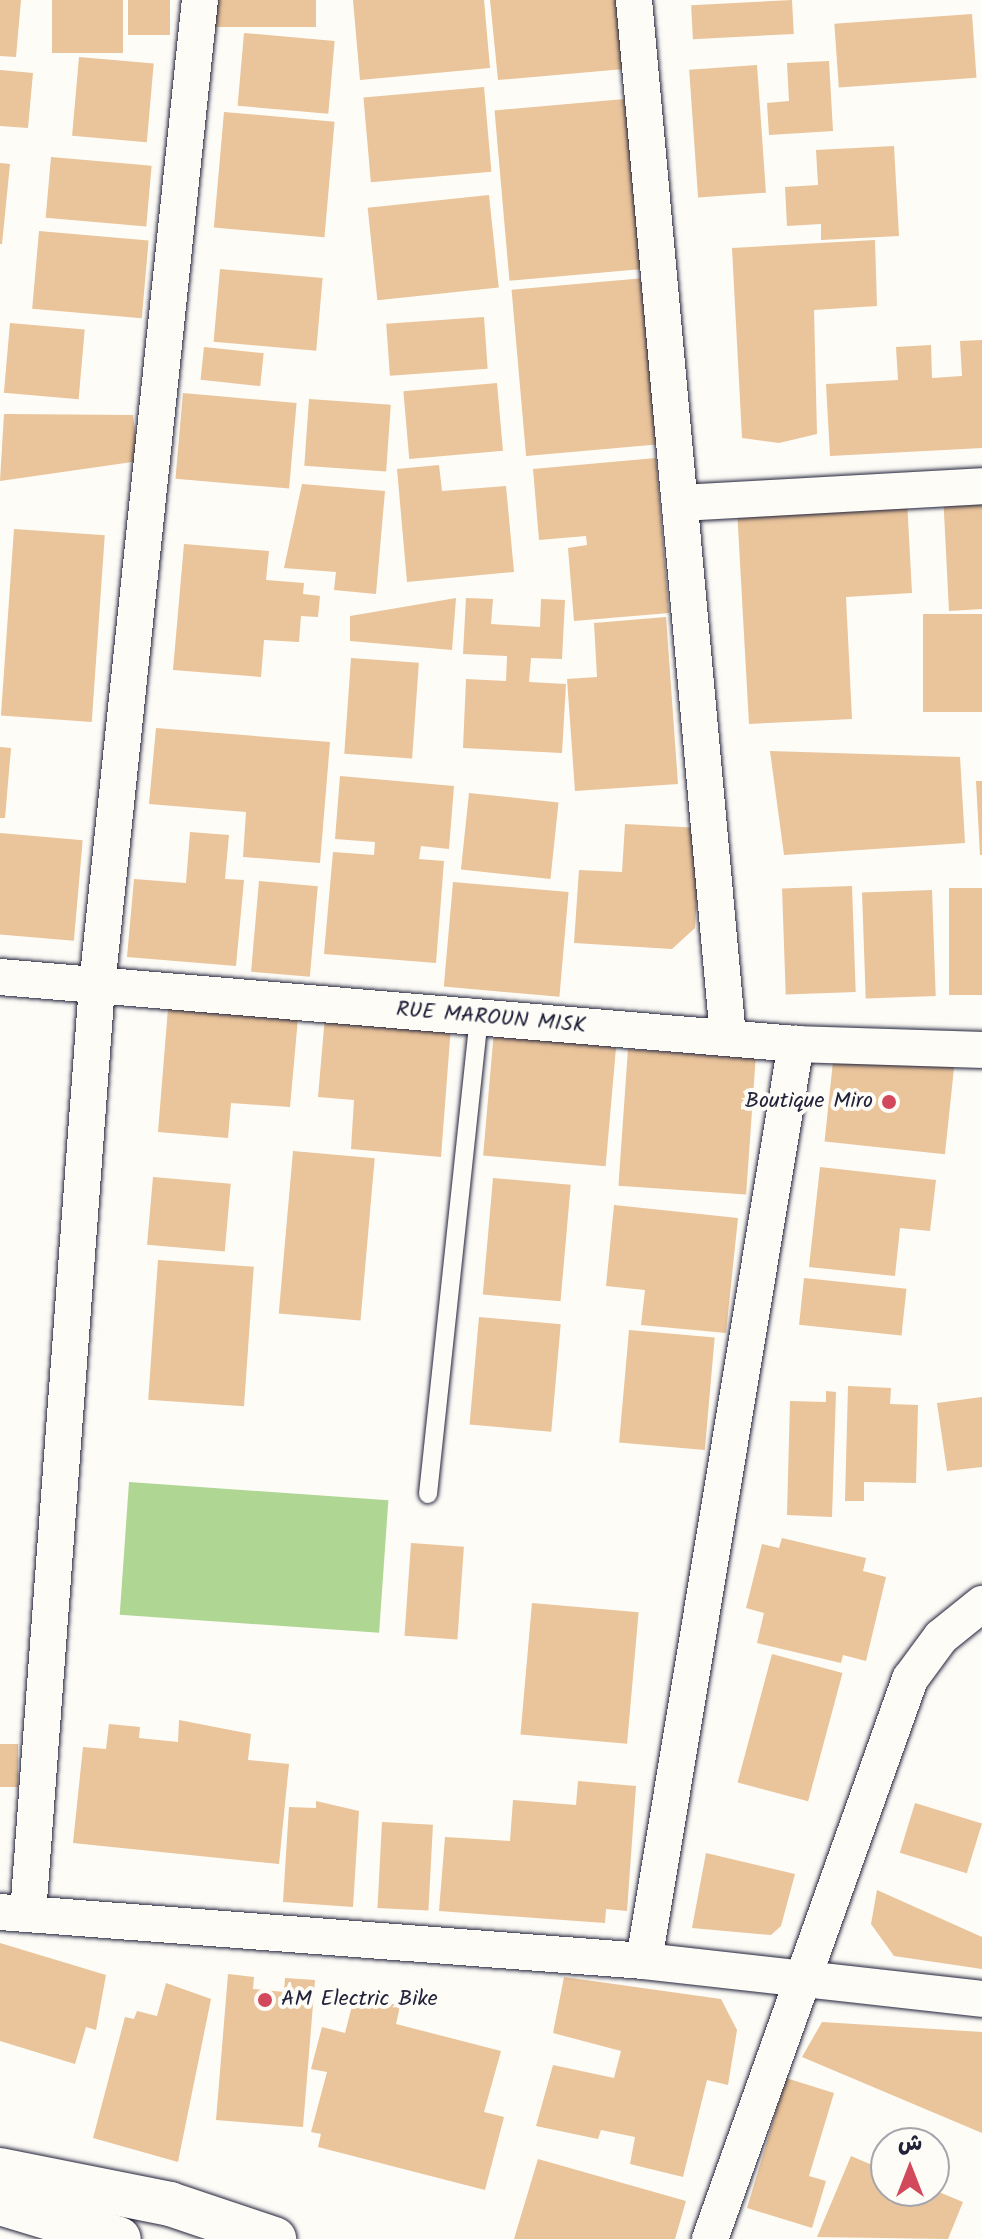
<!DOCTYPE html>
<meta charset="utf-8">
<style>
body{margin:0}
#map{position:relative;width:982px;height:2239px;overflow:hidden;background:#fdfcf7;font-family:Kalam,"Playpen Sans Arabic",sans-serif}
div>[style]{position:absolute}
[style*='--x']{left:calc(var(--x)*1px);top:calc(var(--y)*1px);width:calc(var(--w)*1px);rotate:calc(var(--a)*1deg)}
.green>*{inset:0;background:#afd693;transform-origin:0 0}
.building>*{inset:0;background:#eac49a;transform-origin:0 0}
.roads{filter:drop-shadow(0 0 2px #22223b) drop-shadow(0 0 2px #22223b)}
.service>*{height:18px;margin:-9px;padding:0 9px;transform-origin:9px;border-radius:9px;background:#fdfcf7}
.minor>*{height:36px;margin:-18px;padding:0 18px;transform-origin:18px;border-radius:18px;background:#fdfcf7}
.primary>*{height:44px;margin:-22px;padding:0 22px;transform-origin:22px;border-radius:22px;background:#fdfcf7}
.dots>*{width:22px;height:22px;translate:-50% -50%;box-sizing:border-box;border:4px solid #fdfcf7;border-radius:50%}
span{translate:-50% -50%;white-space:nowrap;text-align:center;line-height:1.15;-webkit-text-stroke:8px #fdfcf7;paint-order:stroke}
.street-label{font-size:22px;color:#22223b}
.poi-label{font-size:22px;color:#22223b}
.right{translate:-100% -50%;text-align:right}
.left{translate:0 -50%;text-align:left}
.north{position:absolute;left:870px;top:2127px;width:80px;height:80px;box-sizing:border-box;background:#fdfcf7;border:2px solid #a5a5ac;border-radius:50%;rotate:0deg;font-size:22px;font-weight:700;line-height:32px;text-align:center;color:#22223b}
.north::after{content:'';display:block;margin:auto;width:28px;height:36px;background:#d1495b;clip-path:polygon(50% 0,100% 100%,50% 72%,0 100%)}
</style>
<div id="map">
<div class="green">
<i style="left:129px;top:1482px;width:260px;height:133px;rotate:4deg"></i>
</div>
<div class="building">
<i style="clip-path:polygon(0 0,21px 0,16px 57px,0 56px)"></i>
<i style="left:52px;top:0;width:71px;height:53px"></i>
<i style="left:128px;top:0;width:42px;height:35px"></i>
<i style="left:213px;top:0;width:103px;height:27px"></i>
<i style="clip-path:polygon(353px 0,484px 0,490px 68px,360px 80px)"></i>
<i style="clip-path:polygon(490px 0,618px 0,624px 69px,498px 80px)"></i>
<i style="left:792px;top:0;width:34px;height:101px;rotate:87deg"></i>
<i style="left:972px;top:14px;width:64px;height:138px;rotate:86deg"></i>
<i style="left:244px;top:33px;width:91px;height:73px;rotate:5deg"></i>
<i style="left:79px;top:57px;width:75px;height:79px;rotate:5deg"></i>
<i style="clip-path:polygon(829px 61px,833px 131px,769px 135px,767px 103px,789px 101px,787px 63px)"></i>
<i style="left:757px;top:65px;width:128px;height:68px;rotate:86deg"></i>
<i style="clip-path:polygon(0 70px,33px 73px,28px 128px,0 126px)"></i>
<i style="left:484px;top:87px;width:85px;height:121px;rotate:85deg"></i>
<i style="left:636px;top:98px;width:171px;height:142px;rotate:85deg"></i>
<i style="left:224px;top:112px;width:111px;height:116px;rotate:5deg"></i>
<i style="clip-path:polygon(894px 146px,899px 236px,821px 240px,821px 224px,787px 226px,785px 187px,818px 185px,816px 150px)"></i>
<i style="left:51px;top:157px;width:101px;height:61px;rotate:5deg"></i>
<i style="clip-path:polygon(0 163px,10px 164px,2px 244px,0 244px)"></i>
<i style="left:489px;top:195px;width:93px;height:122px;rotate:84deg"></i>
<i style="left:39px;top:231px;width:110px;height:78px;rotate:5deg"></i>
<i style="clip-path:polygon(875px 240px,877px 306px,814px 310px,817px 434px,779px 443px,742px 438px,732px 248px)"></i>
<i style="left:220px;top:269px;width:103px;height:73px;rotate:5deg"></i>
<i style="left:656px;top:277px;width:167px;height:145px;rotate:85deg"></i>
<i style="left:484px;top:317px;width:52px;height:98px;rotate:86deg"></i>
<i style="left:10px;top:323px;width:75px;height:70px;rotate:5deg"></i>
<i style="clip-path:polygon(982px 340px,982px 448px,830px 456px,826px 384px,898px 380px,896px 347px,931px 345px,932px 378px,962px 376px,960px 341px)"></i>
<i style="left:204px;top:347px;width:60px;height:33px;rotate:6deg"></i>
<i style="left:497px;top:383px;width:68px;height:94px;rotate:85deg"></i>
<i style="left:183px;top:393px;width:114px;height:86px;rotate:5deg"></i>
<i style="left:309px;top:399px;width:82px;height:67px;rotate:4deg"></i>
<i style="clip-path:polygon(4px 414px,133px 415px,139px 461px,0 481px)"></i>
<i style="clip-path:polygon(656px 458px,669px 613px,574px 621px,568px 548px,587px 545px,586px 536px,539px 540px,533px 469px)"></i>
<i style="clip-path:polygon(439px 465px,442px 491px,506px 486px,514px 572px,407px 582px,397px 469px)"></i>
<i style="clip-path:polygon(302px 484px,385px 491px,376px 594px,334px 590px,336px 572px,284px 568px)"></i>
<i style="clip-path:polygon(982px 491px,982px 609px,949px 611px,943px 493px)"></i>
<i style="clip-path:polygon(907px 500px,912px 593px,846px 597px,852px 719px,749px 724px,737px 509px)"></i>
<i style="left:14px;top:529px;width:91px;height:187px;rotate:4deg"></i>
<i style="clip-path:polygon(184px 544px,269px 551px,266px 580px,304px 583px,303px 594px,320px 596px,318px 617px,301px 616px,299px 642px,264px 640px,261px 677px,173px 670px)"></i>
<i style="clip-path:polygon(456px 598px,452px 650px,350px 641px,350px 616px)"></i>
<i style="clip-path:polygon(466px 598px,493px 599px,491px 624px,540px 627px,541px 599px,565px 600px,562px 659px,531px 658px,529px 682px,566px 684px,562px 753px,463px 748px,466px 679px,506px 681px,507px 656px,463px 654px)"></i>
<i style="left:982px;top:614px;width:98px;height:59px;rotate:90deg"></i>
<i style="clip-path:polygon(666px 617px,678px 784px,575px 791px,567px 679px,597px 677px,594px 623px)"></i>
<i style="left:351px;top:658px;width:68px;height:96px;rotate:4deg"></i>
<i style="clip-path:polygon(156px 728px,330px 742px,320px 863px,243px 857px,246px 812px,149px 804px)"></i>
<i style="clip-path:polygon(0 747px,11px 748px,5px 818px,0 818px)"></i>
<i style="clip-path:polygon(770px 751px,960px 757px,965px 843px,784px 855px)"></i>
<i style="clip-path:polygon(340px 776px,454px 786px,449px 849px,421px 846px,419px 859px,444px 861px,436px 963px,324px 954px,333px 852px,374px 855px,375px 842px,335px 839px)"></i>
<i style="clip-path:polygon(976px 781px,982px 781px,982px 855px,980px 855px)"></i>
<i style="left:469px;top:793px;width:90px;height:77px;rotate:6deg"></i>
<i style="clip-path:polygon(625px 824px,701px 828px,695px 928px,672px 949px,574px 943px,579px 870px,622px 872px)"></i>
<i style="clip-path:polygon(190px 832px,229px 835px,225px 879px,244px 880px,236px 966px,127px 957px,134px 879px,186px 883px)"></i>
<i style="left:0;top:833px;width:83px;height:101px;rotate:5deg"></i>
<i style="left:259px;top:881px;width:59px;height:91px;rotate:5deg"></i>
<i style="left:453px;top:882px;width:116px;height:105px;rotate:5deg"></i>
<i style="left:852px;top:886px;width:106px;height:70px;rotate:88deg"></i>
<i style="left:982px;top:888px;width:107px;height:33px;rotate:90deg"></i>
<i style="left:932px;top:890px;width:106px;height:70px;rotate:88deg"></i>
<i style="clip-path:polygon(169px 996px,299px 1007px,290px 1107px,231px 1103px,228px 1138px,158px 1132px)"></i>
<i style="clip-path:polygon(325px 1016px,451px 1026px,441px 1157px,351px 1149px,354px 1100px,318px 1097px)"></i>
<i style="left:494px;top:1031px;width:123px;height:125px;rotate:5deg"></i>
<i style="left:628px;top:1049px;width:128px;height:137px;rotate:4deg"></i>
<i style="left:834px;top:1052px;width:121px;height:90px;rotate:6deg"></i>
<i style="left:293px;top:1151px;width:82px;height:163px;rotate:5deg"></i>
<i style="clip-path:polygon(820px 1167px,936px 1180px,930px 1231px,900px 1228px,895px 1276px,809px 1267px)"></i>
<i style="left:153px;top:1177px;width:78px;height:68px;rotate:5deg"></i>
<i style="left:493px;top:1178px;width:78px;height:117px;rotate:5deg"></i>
<i style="clip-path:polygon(614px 1205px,738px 1218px,726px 1333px,641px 1325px,645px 1290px,606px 1286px)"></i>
<i style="left:158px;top:1260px;width:96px;height:140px;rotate:4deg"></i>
<i style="left:804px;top:1278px;width:103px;height:47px;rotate:6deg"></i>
<i style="left:479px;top:1317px;width:82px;height:108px;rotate:5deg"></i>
<i style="left:629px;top:1330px;width:86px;height:113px;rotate:5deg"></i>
<i style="clip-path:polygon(848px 1386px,891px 1388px,890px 1404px,918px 1405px,916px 1483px,864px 1482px,864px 1501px,845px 1501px)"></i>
<i style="clip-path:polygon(826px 1391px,836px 1392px,832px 1517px,787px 1515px,790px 1401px,826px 1402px)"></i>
<i style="clip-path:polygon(982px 1397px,982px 1467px,947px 1471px,937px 1403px)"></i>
<i style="clip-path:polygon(782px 1538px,866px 1558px,863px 1571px,886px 1577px,866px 1661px,843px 1655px,841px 1663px,757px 1643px,764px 1613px,746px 1608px,762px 1544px,779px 1548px)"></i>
<i style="left:411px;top:1543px;width:53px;height:93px;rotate:4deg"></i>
<i style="left:532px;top:1603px;width:107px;height:132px;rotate:5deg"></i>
<i style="left:772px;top:1654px;width:73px;height:133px;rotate:15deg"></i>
<i style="clip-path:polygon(179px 1720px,251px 1734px,248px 1760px,289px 1764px,279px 1864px,73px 1843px,83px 1747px,106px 1749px,109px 1724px,140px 1727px,139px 1738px,178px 1742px)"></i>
<i style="left:0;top:1744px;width:18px;height:43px"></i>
<i style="clip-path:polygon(578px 1781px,636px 1786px,627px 1911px,606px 1909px,605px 1923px,439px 1911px,445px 1837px,510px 1841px,513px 1800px,576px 1805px)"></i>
<i style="clip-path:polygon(316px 1801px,359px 1811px,353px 1907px,283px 1902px,289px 1807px,316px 1808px)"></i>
<i style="left:915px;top:1803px;width:70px;height:52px;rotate:17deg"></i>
<i style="left:382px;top:1822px;width:51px;height:86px;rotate:3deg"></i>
<i style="clip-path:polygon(706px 1853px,795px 1874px,781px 1926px,771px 1935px,692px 1928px)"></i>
<i style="clip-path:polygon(877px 1890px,982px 1937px,982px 1969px,894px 1956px,871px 1924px)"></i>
<i style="clip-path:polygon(0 1943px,106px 1975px,96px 2030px,86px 2027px,75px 2064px,0 2041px)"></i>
<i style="clip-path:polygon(228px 1974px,254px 1977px,253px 1989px,284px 1992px,285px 1978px,315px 1980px,303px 2127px,216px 2120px)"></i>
<i style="clip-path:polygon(564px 1977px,721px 1999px,737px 2030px,728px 2085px,707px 2080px,683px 2177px,630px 2164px,635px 2137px,601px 2130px,598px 2139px,536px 2126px,553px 2065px,614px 2078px,621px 2051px,553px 2033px)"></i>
<i style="clip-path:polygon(166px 1983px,211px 1999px,178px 2162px,93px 2138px,125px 2017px,134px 2019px,137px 2011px,157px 2016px)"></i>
<i style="clip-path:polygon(355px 1994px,400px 2006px,396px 2024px,501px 2051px,484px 2112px,504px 2117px,485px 2190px,318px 2147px,321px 2134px,311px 2132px,327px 2072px,311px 2069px,322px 2027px,345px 2033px)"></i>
<i style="clip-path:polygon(822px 2022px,982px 2032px,982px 2133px,802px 2057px)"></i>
<i style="clip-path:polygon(786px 2078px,834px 2093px,809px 2176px,826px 2181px,812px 2228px,747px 2208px)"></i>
<i style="clip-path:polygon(851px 2156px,886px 2171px,886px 2191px,934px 2190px,963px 2202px,948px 2239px,817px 2237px)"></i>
<i style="clip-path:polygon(538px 2159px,686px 2201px,675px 2239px,514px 2239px)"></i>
</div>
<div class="roads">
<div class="service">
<i style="--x:428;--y:1494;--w:480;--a:-83.9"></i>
</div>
<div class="minor">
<i style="--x:634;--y:0;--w:1041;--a:84.82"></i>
<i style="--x:681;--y:503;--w:301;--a:-3.2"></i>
<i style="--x:0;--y:977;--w:799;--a:4.81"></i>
<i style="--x:796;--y:1044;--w:186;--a:1.8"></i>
<i style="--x:0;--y:1912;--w:646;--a:4.35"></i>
<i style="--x:644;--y:1961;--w:340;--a:6.4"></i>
<i style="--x:28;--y:1914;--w:931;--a:-85.75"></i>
<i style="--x:97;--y:986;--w:991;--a:-84.04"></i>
<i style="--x:644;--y:1961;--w:930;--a:-80.59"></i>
<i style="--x:710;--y:2239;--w:595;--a:-70.35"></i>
<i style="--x:910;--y:1679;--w:52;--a:-53.6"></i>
<i style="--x:941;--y:1637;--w:53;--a:-38.8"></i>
</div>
<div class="primary">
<i style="--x:0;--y:2170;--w:173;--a:11.3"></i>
<i style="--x:170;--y:2204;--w:110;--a:18.6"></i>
<i style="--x:0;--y:2203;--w:124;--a:16.8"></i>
</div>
</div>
<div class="dots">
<i style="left:889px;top:1102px;background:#d1495b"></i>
<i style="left:265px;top:2000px;background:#d1495b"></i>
</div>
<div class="street-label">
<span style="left:491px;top:1018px;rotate:5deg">RUE MAROUN MISK</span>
</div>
<div class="poi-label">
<span class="right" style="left:873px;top:1102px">Boutique Miro</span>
<span class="left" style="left:281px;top:2000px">AM Electric Bike</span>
</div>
<div class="north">ش</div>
</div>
